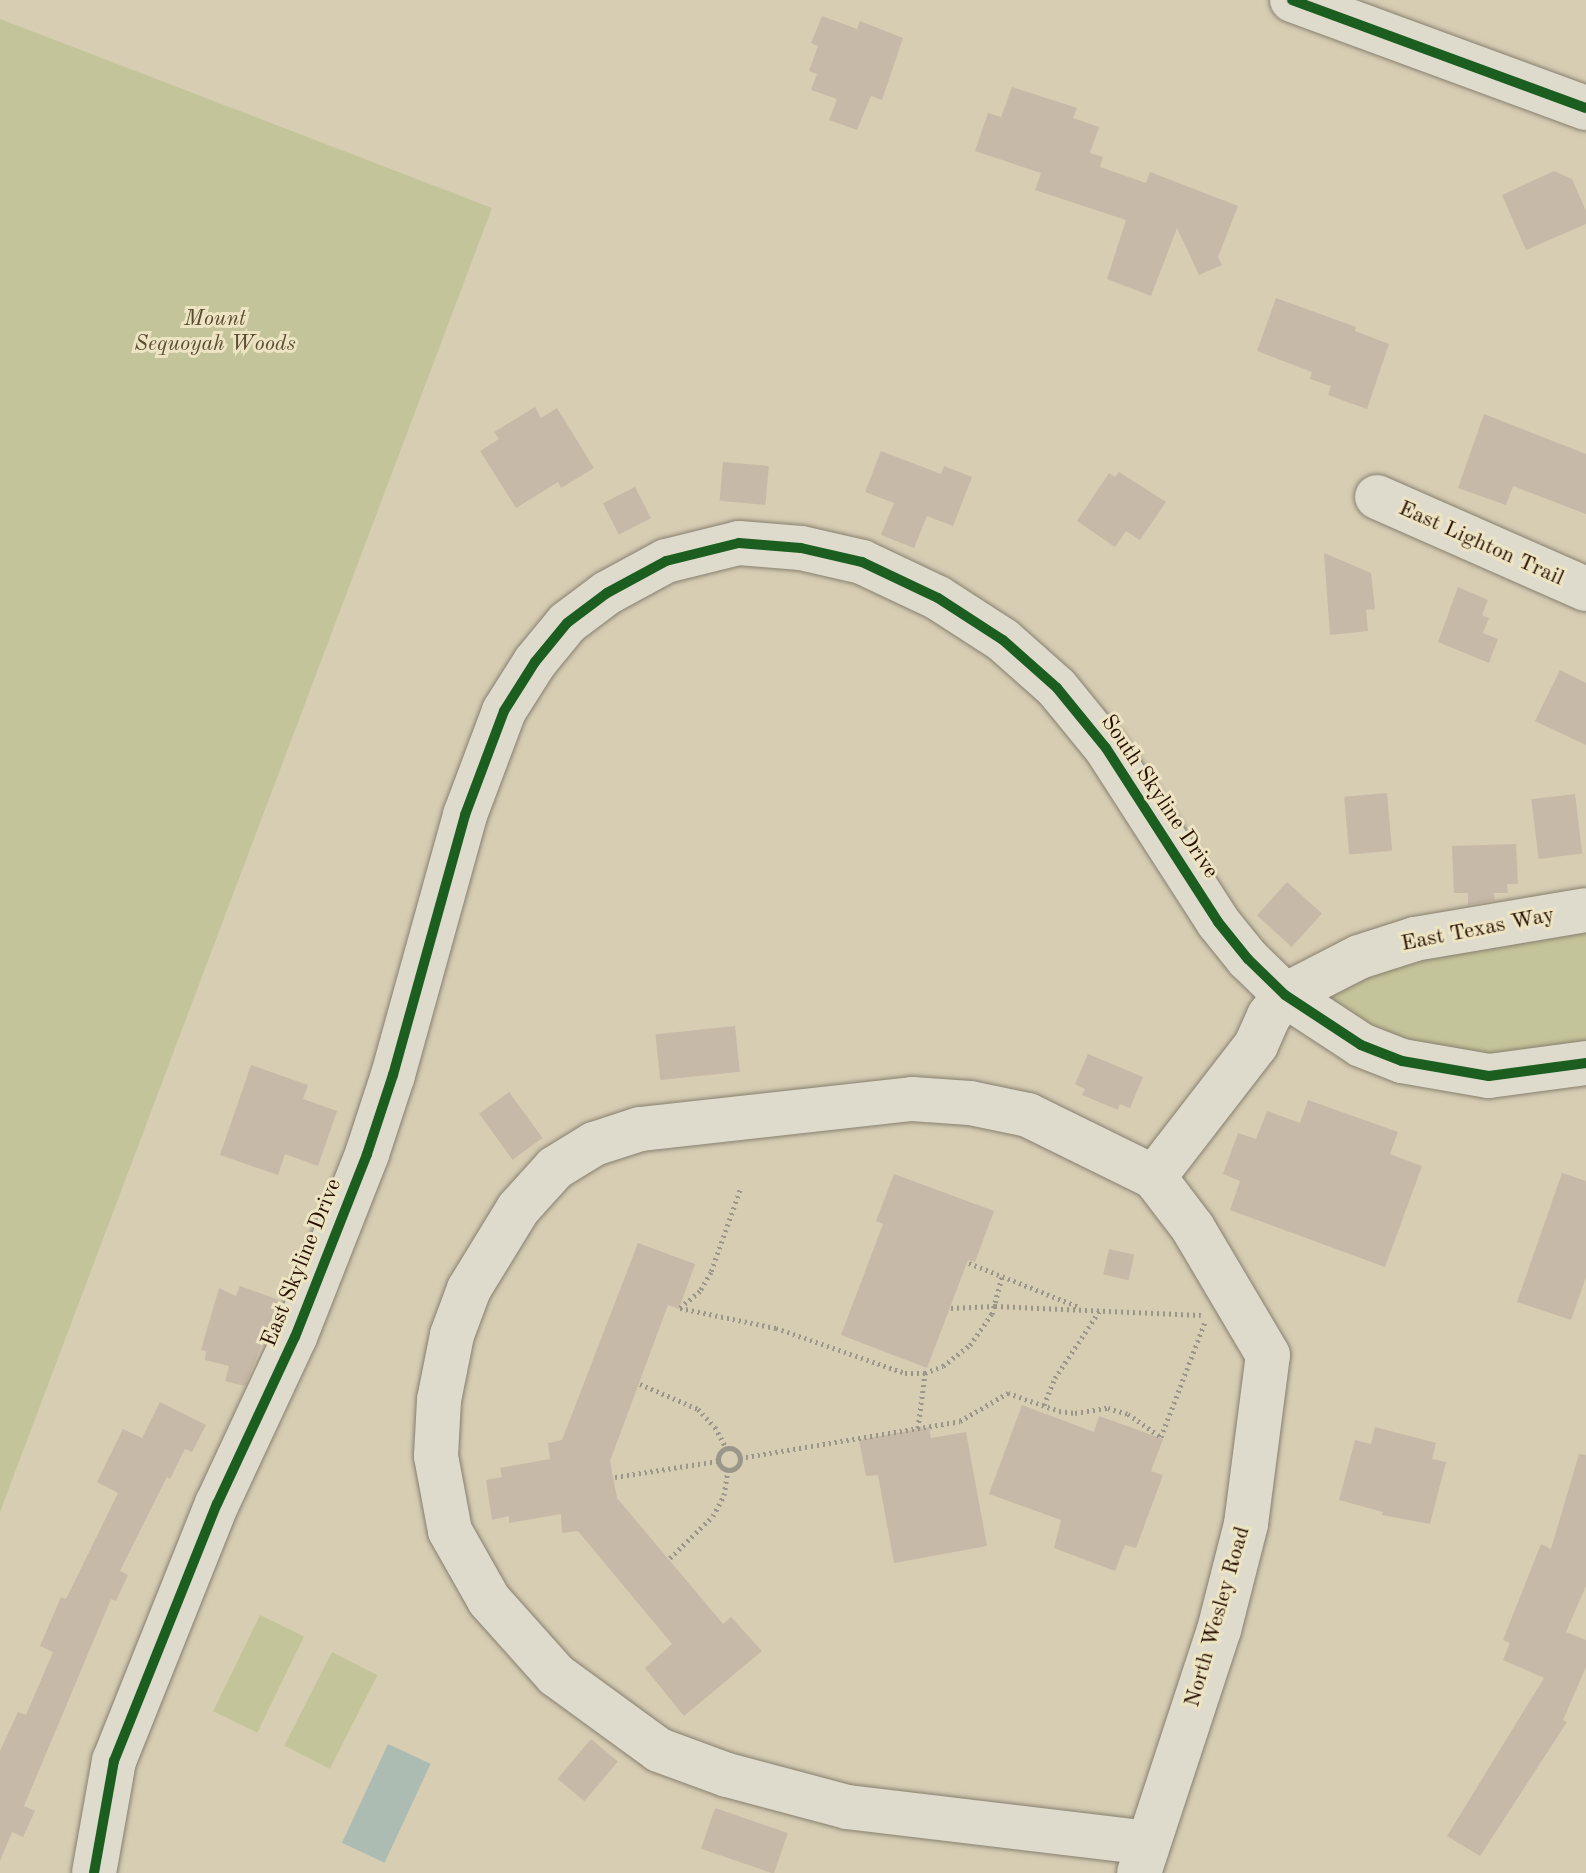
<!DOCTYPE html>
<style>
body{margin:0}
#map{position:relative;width:1586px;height:1873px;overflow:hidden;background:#d6cdb3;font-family:"Old Standard TT",serif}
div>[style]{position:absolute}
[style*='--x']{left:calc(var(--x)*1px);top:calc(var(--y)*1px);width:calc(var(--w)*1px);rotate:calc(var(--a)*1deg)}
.green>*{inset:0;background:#c4c49a;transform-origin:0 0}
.water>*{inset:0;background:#adbcb3;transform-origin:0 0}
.building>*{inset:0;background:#c7b9a7;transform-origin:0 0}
.path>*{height:5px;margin-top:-2.5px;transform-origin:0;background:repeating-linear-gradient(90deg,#9b968a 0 2px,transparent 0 6px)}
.path>.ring{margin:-2.5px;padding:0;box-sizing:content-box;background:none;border:5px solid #9b968a;border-radius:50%}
.roads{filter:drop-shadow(0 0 2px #877f6f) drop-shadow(0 0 2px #877f6f)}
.minor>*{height:44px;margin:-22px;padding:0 22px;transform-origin:22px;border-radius:22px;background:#dedbcc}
.cycleway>*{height:10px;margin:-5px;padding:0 5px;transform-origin:5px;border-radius:5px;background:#1b5e20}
span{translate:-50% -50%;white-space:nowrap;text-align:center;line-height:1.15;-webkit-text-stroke:6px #ede4c4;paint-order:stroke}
.park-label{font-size:22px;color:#594c2f;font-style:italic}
.street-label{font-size:22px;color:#270f00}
</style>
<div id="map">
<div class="green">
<i style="clip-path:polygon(0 19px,492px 208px,0 1512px)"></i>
<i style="clip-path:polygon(1586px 910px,1586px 1063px,1489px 1076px,1285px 995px)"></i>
<i style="left:260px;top:1615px;width:49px;height:107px;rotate:26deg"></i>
<i style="left:332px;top:1652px;width:51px;height:105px;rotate:27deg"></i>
</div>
<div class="water">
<i style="left:388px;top:1744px;width:47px;height:109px;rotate:25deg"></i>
</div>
<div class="building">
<i style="clip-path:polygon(822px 16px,857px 29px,860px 21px,903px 38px,882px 100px,871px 96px,857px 130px,829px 120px,837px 99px,811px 90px,817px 74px,809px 71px,818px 46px,811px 43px)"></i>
<i style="clip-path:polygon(1012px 87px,1077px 108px,1073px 118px,1099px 127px,1090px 153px,1103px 157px,1100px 167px,1146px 183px,1150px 172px,1238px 206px,1218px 257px,1222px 265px,1199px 275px,1177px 228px,1151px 296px,1107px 279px,1126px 220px,1035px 190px,1041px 173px,975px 151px,988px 113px,1001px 117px)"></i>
<i style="clip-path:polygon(1554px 171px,1572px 179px,1586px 211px,1586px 224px,1526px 250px,1502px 195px)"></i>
<i style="clip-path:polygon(1276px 298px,1356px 327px,1355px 331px,1389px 344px,1367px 409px,1328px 395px,1331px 386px,1310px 379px,1312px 372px,1257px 351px)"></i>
<i style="clip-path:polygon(535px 407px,541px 418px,557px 408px,594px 468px,561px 488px,558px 482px,516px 508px,480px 451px,499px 439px,494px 432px)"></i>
<i style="clip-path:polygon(1484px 414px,1586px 454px,1586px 514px,1513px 486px,1506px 505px,1458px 488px)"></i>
<i style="clip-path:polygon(881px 451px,941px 474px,944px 466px,972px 477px,953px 526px,927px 516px,914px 548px,881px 535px,894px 503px,865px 492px)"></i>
<i style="left:723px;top:462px;width:46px;height:39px;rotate:5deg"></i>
<i style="clip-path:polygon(1119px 472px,1166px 502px,1140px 540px,1126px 531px,1115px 547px,1077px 521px,1109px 473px,1115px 477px)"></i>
<i style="left:635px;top:487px;width:35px;height:36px;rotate:63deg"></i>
<i style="clip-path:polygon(1324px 553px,1371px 573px,1375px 609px,1366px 610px,1368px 631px,1330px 635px)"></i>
<i style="clip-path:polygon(1458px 587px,1488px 600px,1482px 615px,1489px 618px,1483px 633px,1498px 639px,1489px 663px,1438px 642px)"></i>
<i style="clip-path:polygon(1560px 670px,1586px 683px,1586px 745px,1535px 721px)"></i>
<i style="left:1387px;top:793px;width:58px;height:43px;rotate:85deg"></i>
<i style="left:1575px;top:794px;width:60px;height:44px;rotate:83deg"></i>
<i style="clip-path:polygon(1516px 844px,1518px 884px,1507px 884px,1508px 893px,1494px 893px,1495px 900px,1468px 905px,1468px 893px,1454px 893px,1452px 846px)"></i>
<i style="left:1287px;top:882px;width:47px;height:45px;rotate:42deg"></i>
<i style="left:735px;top:1026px;width:46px;height:80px;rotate:84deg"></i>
<i style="clip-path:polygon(1088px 1054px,1143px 1077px,1130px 1108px,1120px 1104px,1118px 1110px,1082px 1095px,1085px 1089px,1075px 1084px)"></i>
<i style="clip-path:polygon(251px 1065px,308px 1085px,303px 1099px,337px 1111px,318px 1166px,285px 1154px,278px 1175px,220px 1155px)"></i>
<i style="left:509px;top:1092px;width:57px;height:37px;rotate:54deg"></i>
<i style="clip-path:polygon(1308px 1100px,1398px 1132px,1390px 1154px,1422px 1166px,1385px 1267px,1230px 1210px,1240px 1181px,1223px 1174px,1238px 1133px,1256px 1139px,1267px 1111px,1300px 1123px)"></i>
<i style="clip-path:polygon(1562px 1173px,1586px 1181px,1586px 1277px,1571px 1320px,1517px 1302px)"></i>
<i style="clip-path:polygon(894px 1174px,994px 1211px,975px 1262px,968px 1260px,927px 1368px,841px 1335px,883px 1224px,876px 1221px)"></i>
<i style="clip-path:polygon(638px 1243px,695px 1264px,679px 1309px,668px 1305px,610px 1461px,617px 1498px,723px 1624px,731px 1617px,762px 1651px,684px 1716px,645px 1668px,672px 1644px,578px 1531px,562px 1533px,561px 1514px,509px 1523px,509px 1516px,492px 1520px,486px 1480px,502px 1477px,500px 1468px,550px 1459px,548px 1443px,562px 1440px)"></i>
<i style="left:1109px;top:1249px;width:26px;height:26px;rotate:13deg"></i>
<i style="clip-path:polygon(240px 1286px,279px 1300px,245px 1386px,225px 1381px,229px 1366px,205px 1360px,206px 1351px,201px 1350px,219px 1288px,236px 1296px)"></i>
<i style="clip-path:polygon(160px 1402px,206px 1425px,192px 1452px,185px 1449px,170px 1479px,167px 1477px,120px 1571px,128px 1575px,116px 1601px,111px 1599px,24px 1806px,35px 1811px,23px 1837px,12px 1832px,0 1861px,0 1751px,18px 1712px,26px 1715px,53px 1652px,40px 1646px,61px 1597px,66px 1599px,118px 1493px,97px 1482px,123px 1429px,142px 1438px)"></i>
<i style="clip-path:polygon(1022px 1405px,1094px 1432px,1099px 1416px,1163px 1439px,1151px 1471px,1163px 1475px,1136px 1548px,1125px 1545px,1115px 1571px,1054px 1548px,1061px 1520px,989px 1494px)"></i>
<i style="clip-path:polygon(929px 1427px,931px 1438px,966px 1432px,987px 1546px,894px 1563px,878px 1475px,866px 1476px,859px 1440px)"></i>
<i style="clip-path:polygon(1375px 1427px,1436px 1443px,1432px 1459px,1446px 1462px,1430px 1524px,1382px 1515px,1383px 1512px,1339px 1500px,1355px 1440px,1371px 1444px)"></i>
<i style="clip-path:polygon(1579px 1454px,1586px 1455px,1586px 1586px,1566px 1632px,1586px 1640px,1586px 1667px,1563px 1720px,1567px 1722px,1480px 1856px,1447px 1836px,1544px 1678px,1503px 1660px,1510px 1643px,1503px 1640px,1541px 1544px,1551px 1549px)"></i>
<i style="left:591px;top:1739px;width:35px;height:52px;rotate:40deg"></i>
<i style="left:715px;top:1808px;width:77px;height:43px;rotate:19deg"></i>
</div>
<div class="path">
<i style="--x:740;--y:1190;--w:87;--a:109.5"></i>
<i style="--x:711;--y:1272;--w:22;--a:120"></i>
<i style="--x:700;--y:1291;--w:26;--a:140"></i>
<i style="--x:680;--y:1308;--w:98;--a:11.8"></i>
<i style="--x:776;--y:1328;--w:137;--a:19.2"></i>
<i style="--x:905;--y:1373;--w:20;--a:0"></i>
<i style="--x:925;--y:1373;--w:19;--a:-21"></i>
<i style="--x:943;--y:1366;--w:34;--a:-38"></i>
<i style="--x:970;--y:1345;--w:38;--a:-55"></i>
<i style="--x:992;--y:1314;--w:39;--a:-75"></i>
<i style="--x:969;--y:1263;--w:118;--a:21.8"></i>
<i style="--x:951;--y:1308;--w:44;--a:-2.6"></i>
<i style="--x:995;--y:1306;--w:206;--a:2.5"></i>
<i style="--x:640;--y:1384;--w:63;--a:23.3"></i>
<i style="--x:698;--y:1409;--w:25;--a:47"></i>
<i style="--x:715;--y:1427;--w:24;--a:62"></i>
<i style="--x:1044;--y:1405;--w:29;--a:-68"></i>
<i style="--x:1055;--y:1378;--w:82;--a:-56.5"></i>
<i style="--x:918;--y:1428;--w:55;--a:-82.7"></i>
<i class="ring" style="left:718px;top:1448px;width:17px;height:17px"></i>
<i style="--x:740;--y:1458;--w:223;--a:-9.5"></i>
<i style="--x:960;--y:1421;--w:56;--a:-30.3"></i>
<i style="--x:1008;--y:1393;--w:54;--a:19.4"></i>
<i style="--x:1059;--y:1411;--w:16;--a:7"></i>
<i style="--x:1075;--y:1413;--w:33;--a:-9"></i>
<i style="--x:1108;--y:1408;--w:21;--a:17"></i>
<i style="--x:1128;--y:1414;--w:40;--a:34.9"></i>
<i style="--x:1161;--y:1437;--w:123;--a:-69.1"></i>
<i style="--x:615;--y:1477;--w:104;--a:-8.8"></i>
<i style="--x:670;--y:1558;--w:60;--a:-44.3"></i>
<i style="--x:713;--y:1516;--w:24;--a:-62"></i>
<i style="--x:724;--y:1495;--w:25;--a:-81"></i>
</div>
<div class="roads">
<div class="minor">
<i style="--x:1292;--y:0;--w:313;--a:20.2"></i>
<i style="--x:1377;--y:497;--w:228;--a:23.8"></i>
<i style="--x:1154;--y:1177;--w:167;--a:-52.3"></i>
<i style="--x:1256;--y:1045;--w:32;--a:-66"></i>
<i style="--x:1269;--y:1016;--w:26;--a:-53"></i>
<i style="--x:1285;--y:995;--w:83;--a:-27.2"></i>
<i style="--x:1359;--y:957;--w:59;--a:-17.8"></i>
<i style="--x:1415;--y:939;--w:173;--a:-9.6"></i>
<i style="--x:94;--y:1873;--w:114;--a:-79.9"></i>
<i style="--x:114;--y:1761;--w:277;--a:-68.2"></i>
<i style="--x:217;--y:1504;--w:184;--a:-65"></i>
<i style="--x:295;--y:1337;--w:197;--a:-68.5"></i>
<i style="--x:367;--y:1154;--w:83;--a:-71.8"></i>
<i style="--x:393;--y:1075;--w:270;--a:-74.5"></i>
<i style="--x:465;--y:815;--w:111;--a:-69.4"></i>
<i style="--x:504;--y:711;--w:58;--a:-57.7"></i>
<i style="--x:535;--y:662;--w:50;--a:-50.6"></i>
<i style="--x:567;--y:623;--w:50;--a:-36.9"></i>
<i style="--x:607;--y:593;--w:67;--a:-28.5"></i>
<i style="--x:666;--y:561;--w:75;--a:-13.9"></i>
<i style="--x:739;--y:543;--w:62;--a:4.6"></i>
<i style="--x:801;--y:548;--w:63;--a:12.9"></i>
<i style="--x:862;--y:562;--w:84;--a:25.3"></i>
<i style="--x:938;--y:598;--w:77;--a:32.9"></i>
<i style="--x:1003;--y:640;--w:72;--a:41.6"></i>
<i style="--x:1057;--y:688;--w:77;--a:50.8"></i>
<i style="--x:1106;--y:748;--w:207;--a:57.2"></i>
<i style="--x:1218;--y:922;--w:48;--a:51"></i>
<i style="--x:1248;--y:959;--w:52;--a:44.2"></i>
<i style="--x:1285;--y:995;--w:91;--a:33.3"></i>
<i style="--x:1361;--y:1045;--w:44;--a:21.3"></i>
<i style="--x:1402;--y:1061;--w:88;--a:9.8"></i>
<i style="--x:1489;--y:1076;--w:98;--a:-7.6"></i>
<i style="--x:1139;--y:1873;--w:256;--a:-71.8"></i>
<i style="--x:1219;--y:1630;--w:109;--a:-75.7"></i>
<i style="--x:1246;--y:1524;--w:170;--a:-82.6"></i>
<i style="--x:1268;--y:1355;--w:147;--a:-120.6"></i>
<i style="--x:1193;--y:1228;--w:64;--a:-127.4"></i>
<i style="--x:1154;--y:1177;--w:140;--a:-153.8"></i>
<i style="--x:1028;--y:1115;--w:59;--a:-168.3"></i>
<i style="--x:970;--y:1103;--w:58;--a:-176.1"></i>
<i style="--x:912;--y:1099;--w:274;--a:173.7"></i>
<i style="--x:640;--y:1129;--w:48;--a:161.9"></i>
<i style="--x:594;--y:1144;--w:46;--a:148.4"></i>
<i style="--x:555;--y:1168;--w:55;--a:132.1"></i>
<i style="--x:518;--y:1209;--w:94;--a:121.5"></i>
<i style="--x:469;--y:1289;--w:49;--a:110.3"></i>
<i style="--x:452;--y:1335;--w:66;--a:101.3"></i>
<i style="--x:439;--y:1400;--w:56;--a:93.1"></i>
<i style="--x:436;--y:1456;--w:76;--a:79.4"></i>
<i style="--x:450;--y:1531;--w:79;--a:60.5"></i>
<i style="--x:489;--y:1600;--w:101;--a:48.2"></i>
<i style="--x:556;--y:1675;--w:127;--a:36.1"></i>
<i style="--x:659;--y:1750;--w:72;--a:20.2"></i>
<i style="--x:727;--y:1775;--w:124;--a:14.9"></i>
<i style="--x:847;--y:1807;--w:302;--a:6.8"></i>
</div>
</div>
<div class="cycleway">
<i style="--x:1292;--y:0;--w:313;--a:20.2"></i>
<i style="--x:94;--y:1873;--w:114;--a:-79.9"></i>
<i style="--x:114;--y:1761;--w:277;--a:-68.2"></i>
<i style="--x:217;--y:1504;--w:184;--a:-65"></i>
<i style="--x:295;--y:1337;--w:197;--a:-68.5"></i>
<i style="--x:367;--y:1154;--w:83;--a:-71.8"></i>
<i style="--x:393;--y:1075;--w:270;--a:-74.5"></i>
<i style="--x:465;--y:815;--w:111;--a:-69.4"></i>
<i style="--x:504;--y:711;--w:58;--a:-57.7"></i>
<i style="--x:535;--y:662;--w:50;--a:-50.6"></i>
<i style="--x:567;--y:623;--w:50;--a:-36.9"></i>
<i style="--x:607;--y:593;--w:67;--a:-28.5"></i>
<i style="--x:666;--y:561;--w:75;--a:-13.9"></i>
<i style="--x:739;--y:543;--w:62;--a:4.6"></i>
<i style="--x:801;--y:548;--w:63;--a:12.9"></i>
<i style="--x:862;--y:562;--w:84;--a:25.3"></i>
<i style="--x:938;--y:598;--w:77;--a:32.9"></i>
<i style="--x:1003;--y:640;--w:72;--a:41.6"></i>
<i style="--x:1057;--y:688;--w:77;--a:50.8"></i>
<i style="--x:1106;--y:748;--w:207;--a:57.2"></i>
<i style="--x:1218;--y:922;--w:48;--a:51"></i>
<i style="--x:1248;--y:959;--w:52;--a:44.2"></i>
<i style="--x:1285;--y:995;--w:91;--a:33.3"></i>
<i style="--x:1361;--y:1045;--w:44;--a:21.3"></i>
<i style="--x:1402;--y:1061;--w:88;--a:9.8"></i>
<i style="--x:1489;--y:1076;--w:98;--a:-7.6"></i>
</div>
<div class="park-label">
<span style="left:215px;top:332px">Mount<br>Sequoyah Woods</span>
</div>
<div class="street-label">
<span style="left:1481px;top:544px;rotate:24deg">East Lighton Trail</span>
<span style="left:1159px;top:797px;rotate:56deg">South Skyline Drive</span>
<span style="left:1478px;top:930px;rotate:-11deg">East Texas Way</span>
<span style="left:302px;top:1263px;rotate:-68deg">East Skyline Drive</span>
<span style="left:1218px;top:1617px;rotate:-74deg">North Wesley Road</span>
</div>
</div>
